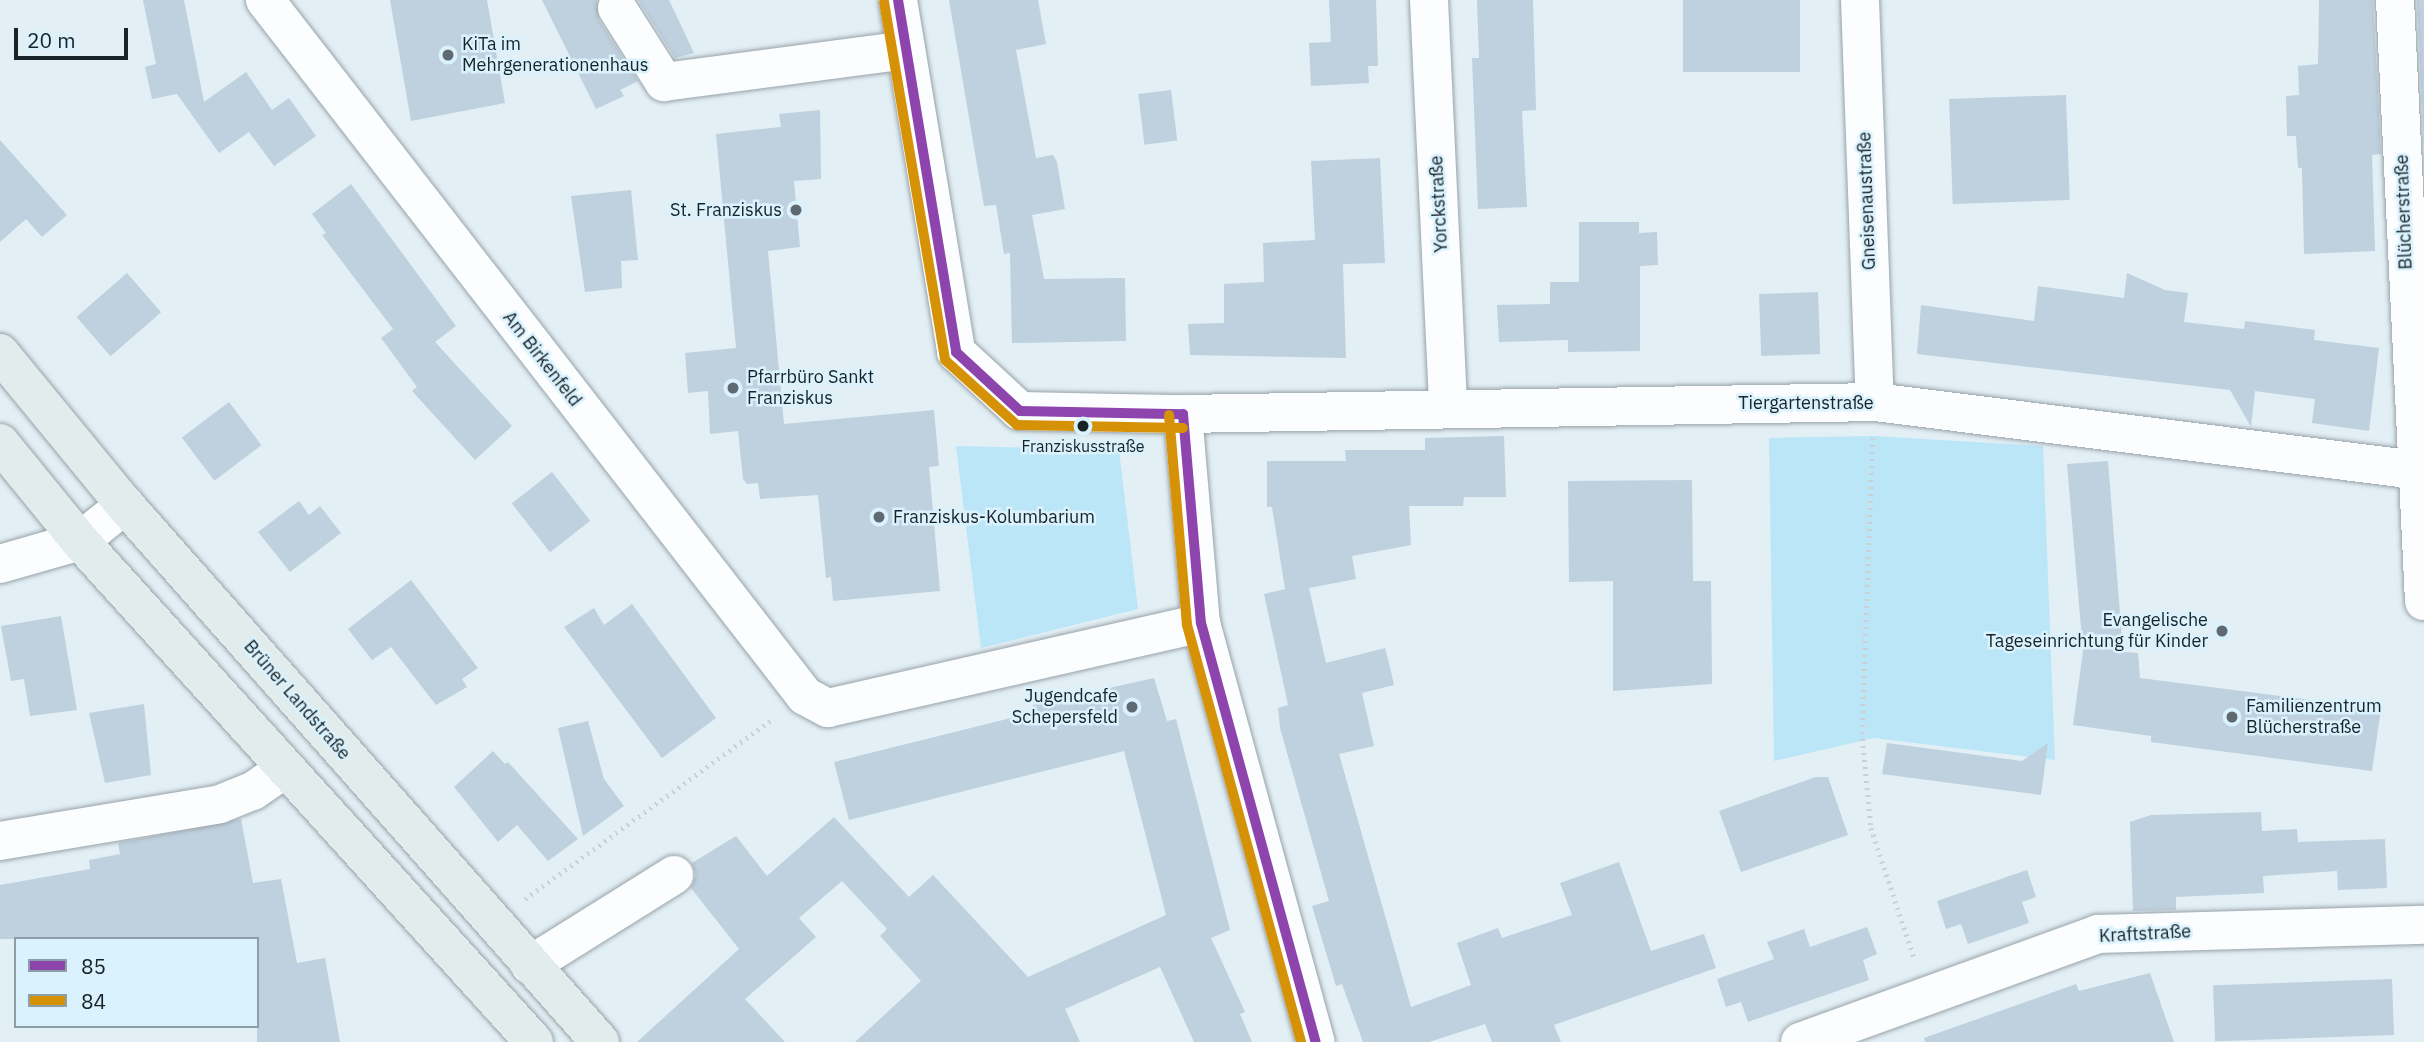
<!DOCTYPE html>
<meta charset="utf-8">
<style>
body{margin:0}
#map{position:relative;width:2424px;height:1042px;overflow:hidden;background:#e2eff5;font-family:"IBM Plex Sans",sans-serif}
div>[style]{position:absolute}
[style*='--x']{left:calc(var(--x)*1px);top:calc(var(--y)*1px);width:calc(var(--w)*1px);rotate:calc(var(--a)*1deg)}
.green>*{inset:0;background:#bae6f8}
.building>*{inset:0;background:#bfd0de;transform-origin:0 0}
.path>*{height:4.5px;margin-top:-2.25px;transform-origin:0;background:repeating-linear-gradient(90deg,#ccd0d2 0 2px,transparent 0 7px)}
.roads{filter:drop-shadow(0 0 2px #98a3a8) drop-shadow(0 0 2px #98a3a8)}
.minor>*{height:38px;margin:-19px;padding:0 19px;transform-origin:19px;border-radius:19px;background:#fbfdfe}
.major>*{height:38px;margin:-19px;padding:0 19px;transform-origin:19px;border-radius:19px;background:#e2eced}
.bus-1>*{height:10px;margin:-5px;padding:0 5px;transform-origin:5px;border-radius:5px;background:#8e44ad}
.bus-2>*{height:10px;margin:-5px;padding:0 5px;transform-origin:5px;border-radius:5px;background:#d69206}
.dots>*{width:19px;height:19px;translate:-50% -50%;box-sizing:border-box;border:4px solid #daf2fd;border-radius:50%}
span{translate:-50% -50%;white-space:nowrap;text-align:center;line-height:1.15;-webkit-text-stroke:5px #daf2fd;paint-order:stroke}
.bus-label{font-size:16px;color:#182328}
.poi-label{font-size:18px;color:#182328}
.left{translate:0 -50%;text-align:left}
.right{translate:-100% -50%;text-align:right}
.street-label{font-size:18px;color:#182328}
.legend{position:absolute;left:14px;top:937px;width:245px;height:91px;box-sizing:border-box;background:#daf2fd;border:2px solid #8c9fa8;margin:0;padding:9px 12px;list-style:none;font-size:21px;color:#182328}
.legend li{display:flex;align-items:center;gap:14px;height:35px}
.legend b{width:35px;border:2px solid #8c9fa8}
.scale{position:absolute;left:14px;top:28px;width:114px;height:32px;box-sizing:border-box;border:4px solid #182328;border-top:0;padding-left:9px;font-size:21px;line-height:24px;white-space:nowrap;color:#182328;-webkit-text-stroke:5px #daf2fd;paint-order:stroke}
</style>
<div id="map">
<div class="green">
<i style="clip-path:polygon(1873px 436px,2043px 446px,2055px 760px,1874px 738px,1774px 761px,1769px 438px)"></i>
<i style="clip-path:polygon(956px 446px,1119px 450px,1138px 609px,981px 648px)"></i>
</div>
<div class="building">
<i style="clip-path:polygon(143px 0,184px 0,204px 102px,246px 72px,272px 110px,289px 98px,316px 136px,274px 166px,249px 132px,219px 153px,177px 94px,152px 99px,145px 67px,156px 64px)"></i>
<i style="clip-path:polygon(390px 0,487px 0,505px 103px,411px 121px)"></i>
<i style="clip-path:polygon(542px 0,597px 0,599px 20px,638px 81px,620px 90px,624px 96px,596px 109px)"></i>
<i style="clip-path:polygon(638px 0,669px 0,694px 53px,675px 58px)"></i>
<i style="clip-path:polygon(949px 0,1038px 0,1046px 44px,1016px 50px,1036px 158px,1053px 155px,1057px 162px,1065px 209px,1032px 215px,1044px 279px,1125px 278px,1126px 341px,1012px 343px,1010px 253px,1004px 254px,996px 205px,984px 206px)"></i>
<i style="clip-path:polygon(1329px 0,1376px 0,1378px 66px,1368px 66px,1369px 83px,1311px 86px,1309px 43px,1331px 42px)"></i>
<i style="clip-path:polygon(1477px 0,1533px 0,1536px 110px,1522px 111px,1527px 207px,1478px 209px,1472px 58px,1479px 58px)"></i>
<i style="left:1683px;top:0;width:117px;height:72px"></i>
<i style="clip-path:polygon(2319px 0,2373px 0,2381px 154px,2372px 155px,2375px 251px,2304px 254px,2302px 168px,2298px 168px,2296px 136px,2287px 136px,2286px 96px,2299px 95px,2298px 66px,2318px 64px)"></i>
<i style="clip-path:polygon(2417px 0,2424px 0,2424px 147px)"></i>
<i style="left:1171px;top:90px;width:51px;height:33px;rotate:83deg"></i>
<i style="left:2066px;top:95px;width:105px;height:117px;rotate:88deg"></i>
<i style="clip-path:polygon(820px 110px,821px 179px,794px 181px,800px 247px,768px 251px,784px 424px,934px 410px,939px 466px,929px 467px,940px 591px,833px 601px,831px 577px,826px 578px,818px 495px,760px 499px,758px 483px,747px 484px,743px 479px,738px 431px,710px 434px,708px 391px,688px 393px,685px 353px,736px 348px,716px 134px,781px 127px,779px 114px)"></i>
<i style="clip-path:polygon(0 140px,67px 215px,42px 237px,26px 219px,0 242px)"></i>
<i style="clip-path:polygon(1380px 158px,1385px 263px,1343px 264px,1346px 358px,1190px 355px,1188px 324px,1224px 323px,1224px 284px,1264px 282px,1263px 243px,1315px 240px,1311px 161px)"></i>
<i style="clip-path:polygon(351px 184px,456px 326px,435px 342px,512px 426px,475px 460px,412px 391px,417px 387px,381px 338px,393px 329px,322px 235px,326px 233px,312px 214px)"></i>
<i style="clip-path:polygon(631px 190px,638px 260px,621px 261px,622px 288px,585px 292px,571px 196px)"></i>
<i style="clip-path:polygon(1579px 222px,1639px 222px,1639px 233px,1657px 232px,1658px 265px,1640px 266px,1640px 351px,1568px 352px,1568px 340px,1499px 342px,1497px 305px,1550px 304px,1550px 282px,1579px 282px)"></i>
<i style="left:127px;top:273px;width:52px;height:67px;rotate:49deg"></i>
<i style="clip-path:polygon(2127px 273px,2165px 290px,2188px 293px,2184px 322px,2244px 329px,2245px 321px,2315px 330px,2314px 340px,2379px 348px,2369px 431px,2312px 423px,2315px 399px,2255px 391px,2251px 427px,2230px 390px,1917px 354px,1921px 305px,2034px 321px,2038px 286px,2124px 298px)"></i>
<i style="left:1818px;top:292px;width:62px;height:59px;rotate:88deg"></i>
<i style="left:229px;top:402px;width:54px;height:59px;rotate:53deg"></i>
<i style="clip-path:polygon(1504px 436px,1506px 497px,1464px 497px,1463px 506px,1409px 506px,1411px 545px,1352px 556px,1356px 579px,1309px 588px,1326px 663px,1385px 648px,1390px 667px,1394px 685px,1362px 693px,1374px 746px,1339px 754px,1411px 1007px,1471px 985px,1457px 943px,1498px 928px,1502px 938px,1572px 915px,1560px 883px,1619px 862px,1651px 951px,1704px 934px,1716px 968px,1554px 1025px,1561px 1042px,1492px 1042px,1485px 1024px,1429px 1042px,1363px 1042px,1342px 984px,1336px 986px,1312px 906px,1329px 901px,1280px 728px,1278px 708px,1288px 705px,1264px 594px,1285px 589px,1272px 507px,1267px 507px,1267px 461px,1346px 461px,1345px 450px,1425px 450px,1425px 438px)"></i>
<i style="clip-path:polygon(2108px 461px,2123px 652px,2138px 653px,2140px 678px,2381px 709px,2372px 771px,2151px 742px,2151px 736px,2073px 725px,2083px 651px,2067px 464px)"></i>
<i style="left:552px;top:472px;width:62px;height:51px;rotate:52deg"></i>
<i style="clip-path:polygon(1692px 480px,1693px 581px,1711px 581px,1712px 684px,1613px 691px,1613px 581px,1569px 582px,1568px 481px)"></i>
<i style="clip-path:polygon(299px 501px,309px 515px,320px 506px,341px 533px,290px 572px,258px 532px)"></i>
<i style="clip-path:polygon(411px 580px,478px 668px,462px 679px,467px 687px,436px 705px,391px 647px,372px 660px,348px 629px)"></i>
<i style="clip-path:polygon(632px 604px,716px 718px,662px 758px,564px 627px,594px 608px,604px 625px)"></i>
<i style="clip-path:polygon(61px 616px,77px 710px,30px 716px,24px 679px,11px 681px,1px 626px)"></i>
<i style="clip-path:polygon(1154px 678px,1167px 721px,1176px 719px,1230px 930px,1211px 938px,1245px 1012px,1240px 1014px,1252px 1042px,1194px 1042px,1160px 967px,1065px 1009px,1080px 1042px,855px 1042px,921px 981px,880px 936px,887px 929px,842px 881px,799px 918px,816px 937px,745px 999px,785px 1042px,637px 1042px,739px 949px,691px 888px,696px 875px,692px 863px,736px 836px,767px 876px,834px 817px,909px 897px,933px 875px,1028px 977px,1166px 915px,1124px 751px,849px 820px,834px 762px,1035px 712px,1033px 705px)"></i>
<i style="clip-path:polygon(144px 704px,151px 775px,105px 783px,89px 713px)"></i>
<i style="clip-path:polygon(588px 721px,604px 779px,624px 806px,583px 836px,558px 728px)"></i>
<i style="clip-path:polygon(1887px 743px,2022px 761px,2048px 743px,2041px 795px,1882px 774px)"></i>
<i style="clip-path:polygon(493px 751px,505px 764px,508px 762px,578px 839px,548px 861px,517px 825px,498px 842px,454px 787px)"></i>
<i style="clip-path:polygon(1816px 777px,1828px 777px,1848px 835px,1741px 872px,1719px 811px)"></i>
<i style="clip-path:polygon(2261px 812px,2262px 831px,2297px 829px,2298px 842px,2385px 839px,2387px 888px,2338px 890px,2337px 871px,2263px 876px,2264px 893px,2176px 897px,2176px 910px,2133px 911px,2130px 822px,2151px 815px)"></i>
<i style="clip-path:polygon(241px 819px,253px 883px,281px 879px,297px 963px,325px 958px,340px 1042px,257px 1042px,257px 939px,0 939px,0 885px,90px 869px,89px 860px,120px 854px,118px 843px)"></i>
<i style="clip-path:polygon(2027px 870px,2036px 897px,2022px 902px,2029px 923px,1968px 944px,1961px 924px,1946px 929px,1937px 901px)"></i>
<i style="clip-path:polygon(1867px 927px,1877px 954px,1863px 960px,1869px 980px,1748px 1022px,1741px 1002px,1726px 1007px,1717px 979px,1774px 959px,1767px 942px,1804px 929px,1810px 947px)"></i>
<i style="clip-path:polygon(2150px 973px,2174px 1042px,1925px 1042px,1924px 1038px,2076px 984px,2079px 991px)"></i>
<i style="left:2392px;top:979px;width:56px;height:179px;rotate:88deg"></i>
</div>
<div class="path">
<i style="--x:1873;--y:438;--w:294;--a:92.1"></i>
<i style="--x:1862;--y:732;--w:96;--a:84.6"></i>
<i style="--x:1871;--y:828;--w:139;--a:71.6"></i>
<i style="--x:525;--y:899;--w:306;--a:-36"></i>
</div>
<div class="roads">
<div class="minor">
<i style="--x:265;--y:0;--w:881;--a:52.19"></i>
<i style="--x:805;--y:696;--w:26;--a:28"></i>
<i style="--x:828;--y:708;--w:383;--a:-12.8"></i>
<i style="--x:898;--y:0;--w:357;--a:80.6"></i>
<i style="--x:956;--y:352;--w:87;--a:42.7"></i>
<i style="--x:1020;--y:411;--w:163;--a:1.1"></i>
<i style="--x:1183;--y:414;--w:692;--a:-0.99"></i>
<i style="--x:1875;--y:402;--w:553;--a:7.16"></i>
<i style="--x:1429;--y:0;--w:407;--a:87.3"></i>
<i style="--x:1860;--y:0;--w:402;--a:87.9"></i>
<i style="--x:2395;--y:0;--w:602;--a:87.24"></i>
<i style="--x:617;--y:8;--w:88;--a:57.6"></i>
<i style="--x:664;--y:82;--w:244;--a:-7.5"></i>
<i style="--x:1183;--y:414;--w:210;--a:85.1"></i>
<i style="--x:1201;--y:623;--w:434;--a:74.7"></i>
<i style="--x:0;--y:564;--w:83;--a:-16"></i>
<i style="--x:80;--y:541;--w:58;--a:-38.7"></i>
<i style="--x:0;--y:841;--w:223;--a:-9.5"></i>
<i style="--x:220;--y:804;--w:35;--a:-22"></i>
<i style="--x:253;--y:791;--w:40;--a:-34.9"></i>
<i style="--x:530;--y:965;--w:170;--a:-32"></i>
<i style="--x:1800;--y:1042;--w:317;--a:-19.9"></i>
<i style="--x:2098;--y:934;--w:326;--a:-1.6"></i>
</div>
<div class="major">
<i style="--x:0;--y:353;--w:197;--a:50.6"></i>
<i style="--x:125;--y:505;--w:717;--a:48.51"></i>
<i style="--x:0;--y:443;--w:127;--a:50.8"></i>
<i style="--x:80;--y:541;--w:676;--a:47.82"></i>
</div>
</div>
<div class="bus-1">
<i style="--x:898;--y:0;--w:357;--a:80.6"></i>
<i style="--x:956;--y:352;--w:87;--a:42.7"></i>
<i style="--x:1020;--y:411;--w:163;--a:1.1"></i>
<i style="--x:1183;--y:414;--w:210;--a:85.1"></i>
<i style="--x:1201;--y:623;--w:434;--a:74.7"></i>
</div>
<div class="bus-2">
<i style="--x:884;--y:2;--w:363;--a:80.3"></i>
<i style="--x:945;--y:360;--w:97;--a:42.1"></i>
<i style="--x:1017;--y:425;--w:166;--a:1"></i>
<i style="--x:1169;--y:415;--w:211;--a:85.1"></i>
<i style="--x:1187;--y:625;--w:432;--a:74.7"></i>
</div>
<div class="dots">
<i style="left:448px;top:55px;background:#5f6a70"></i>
<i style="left:796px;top:210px;background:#5f6a70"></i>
<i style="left:733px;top:388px;background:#5f6a70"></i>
<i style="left:1083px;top:426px;background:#182328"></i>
<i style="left:879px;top:517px;background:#5f6a70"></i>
<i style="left:2222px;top:631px;background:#5f6a70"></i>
<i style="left:1132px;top:707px;background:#5f6a70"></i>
<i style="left:2232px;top:717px;background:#5f6a70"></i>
</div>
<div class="bus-label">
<span style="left:1083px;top:446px">Franziskusstraße</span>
</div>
<div class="poi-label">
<span class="left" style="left:462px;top:55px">KiTa im<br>Mehrgenerationenhaus</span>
<span class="right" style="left:782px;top:210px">St. Franziskus</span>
<span class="left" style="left:747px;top:388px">Pfarrbüro Sankt<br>Franziskus</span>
<span class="left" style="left:893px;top:517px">Franziskus-Kolumbarium</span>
<span class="right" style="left:2208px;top:631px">Evangelische<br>Tageseinrichtung für Kinder</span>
<span class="right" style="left:1118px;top:707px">Jugendcafe<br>Schepersfeld</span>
<span class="left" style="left:2246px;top:717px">Familienzentrum<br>Blücherstraße</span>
</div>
<div class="street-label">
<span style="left:1867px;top:201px;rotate:-92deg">Gneisenaustraße</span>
<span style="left:1439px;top:204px;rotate:-93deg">Yorckstraße</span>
<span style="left:2404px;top:212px;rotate:-92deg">Blücherstraße</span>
<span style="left:542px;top:359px;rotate:52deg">Am Birkenfeld</span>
<span style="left:1806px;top:403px">Tiergartenstraße</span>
<span style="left:297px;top:700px;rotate:49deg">Brüner Landstraße</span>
<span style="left:2145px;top:934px;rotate:-3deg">Kraftstraße</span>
</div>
<ul class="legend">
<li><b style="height:9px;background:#8e44ad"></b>85</li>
<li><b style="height:9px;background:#d69206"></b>84</li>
</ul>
<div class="scale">20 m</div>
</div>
